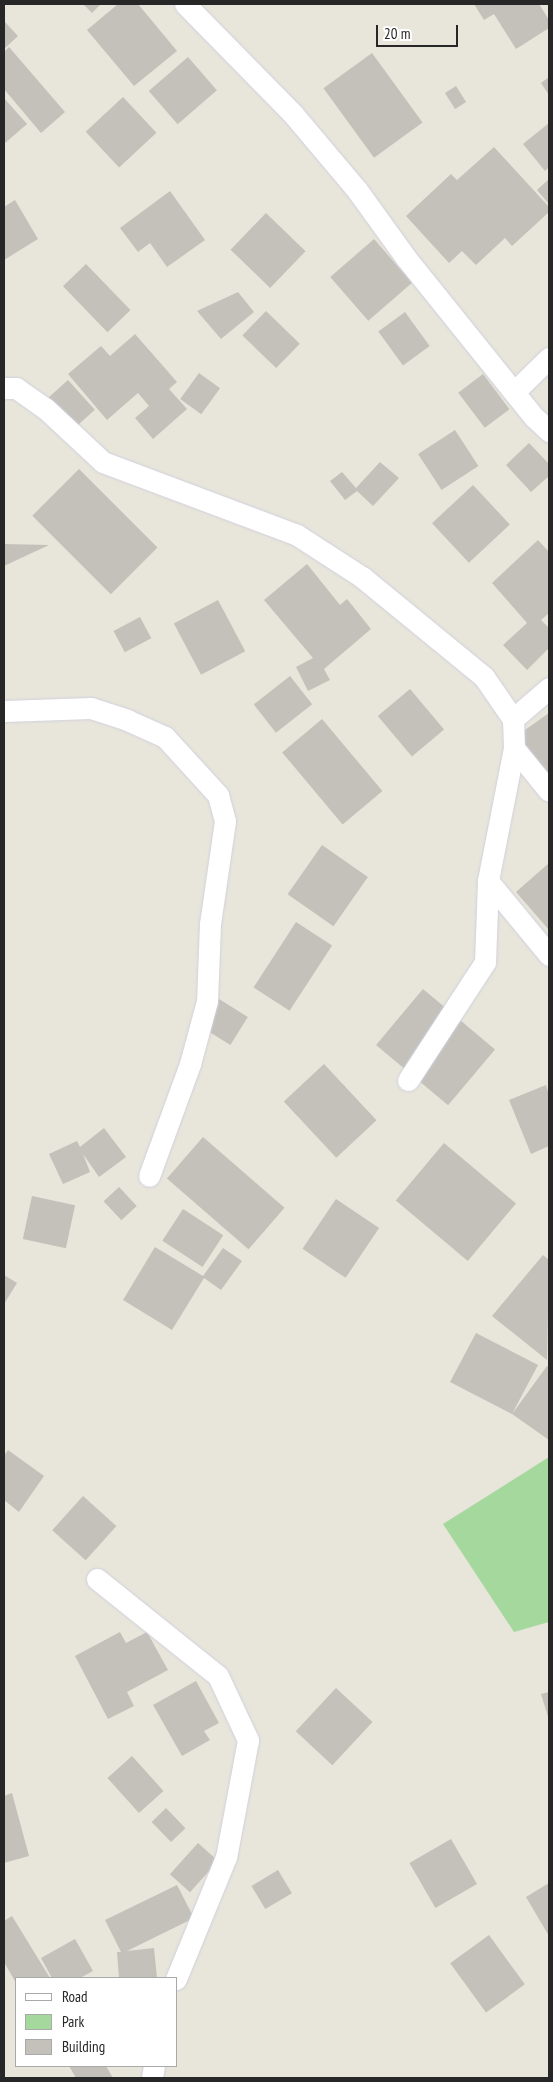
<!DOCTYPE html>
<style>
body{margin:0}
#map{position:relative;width:553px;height:2082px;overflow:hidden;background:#e8e5da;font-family:"PT Sans Narrow",sans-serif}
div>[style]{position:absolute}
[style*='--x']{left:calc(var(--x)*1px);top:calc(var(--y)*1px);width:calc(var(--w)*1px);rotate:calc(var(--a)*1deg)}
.green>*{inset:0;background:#a5d89d}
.building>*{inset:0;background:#c3c1ba;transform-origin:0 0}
.roads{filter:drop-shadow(0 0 1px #d0d0de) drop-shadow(0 0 1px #d0d0de)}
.minor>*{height:21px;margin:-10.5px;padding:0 10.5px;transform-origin:10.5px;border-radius:10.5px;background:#fff}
span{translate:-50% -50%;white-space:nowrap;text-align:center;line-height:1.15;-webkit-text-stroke:4.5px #fff;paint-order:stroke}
.frame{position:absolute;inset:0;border:5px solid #272727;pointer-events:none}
.legend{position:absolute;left:15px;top:1977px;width:162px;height:90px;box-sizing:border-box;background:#fff;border:1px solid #a9a9a9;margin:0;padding:6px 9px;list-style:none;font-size:15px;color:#272727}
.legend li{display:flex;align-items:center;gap:10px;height:25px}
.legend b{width:25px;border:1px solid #a9a9a9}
.scale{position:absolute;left:376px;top:25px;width:82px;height:22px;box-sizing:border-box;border:2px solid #272727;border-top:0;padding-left:6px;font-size:15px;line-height:18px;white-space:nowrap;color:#272727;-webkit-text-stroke:4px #fff;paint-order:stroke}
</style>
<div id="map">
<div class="green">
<i style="clip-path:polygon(549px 1457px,549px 1622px,514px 1632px,443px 1524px)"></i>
</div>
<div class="building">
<i style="clip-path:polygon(83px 4px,101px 4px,92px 13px)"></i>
<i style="clip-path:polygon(118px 4px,138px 4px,177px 51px,134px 86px,87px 30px)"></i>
<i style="clip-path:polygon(474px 4px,539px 4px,549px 20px,549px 28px,516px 49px,494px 14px,484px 20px)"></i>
<i style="clip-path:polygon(4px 21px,18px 36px,4px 49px)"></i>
<i style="clip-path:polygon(9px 47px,65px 112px,41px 133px,4px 89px,4px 52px)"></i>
<i style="left:372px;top:53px;width:86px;height:60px;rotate:54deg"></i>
<i style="left:188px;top:57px;width:44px;height:52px;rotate:49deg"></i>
<i style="clip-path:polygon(549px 77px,549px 95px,541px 83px)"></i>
<i style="left:456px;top:86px;width:19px;height:13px;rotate:58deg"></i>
<i style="left:123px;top:97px;width:49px;height:51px;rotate:47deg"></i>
<i style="clip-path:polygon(4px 98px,27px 124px,4px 144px)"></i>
<i style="clip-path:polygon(549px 123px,549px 167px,545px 171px,523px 144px)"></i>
<i style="clip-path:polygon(494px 147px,549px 207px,549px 212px,512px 246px,505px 238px,476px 265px,462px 251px,449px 263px,406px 216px,451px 174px,457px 180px)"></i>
<i style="clip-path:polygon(549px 179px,549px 204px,537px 190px)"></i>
<i style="clip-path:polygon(170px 191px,205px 240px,167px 267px,150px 243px,138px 252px,120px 228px)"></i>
<i style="clip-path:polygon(15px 200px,38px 239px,4px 260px,4px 207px)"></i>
<i style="left:266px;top:213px;width:55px;height:51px;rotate:44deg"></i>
<i style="left:374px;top:239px;width:58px;height:58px;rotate:49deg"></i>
<i style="left:86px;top:264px;width:64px;height:32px;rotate:46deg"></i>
<i style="clip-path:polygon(238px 292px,254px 312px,221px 339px,197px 311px)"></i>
<i style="left:266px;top:311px;width:47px;height:34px;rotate:44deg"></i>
<i style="left:405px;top:312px;width:42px;height:33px;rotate:54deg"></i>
<i style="clip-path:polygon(135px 334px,177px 382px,169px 389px,187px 409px,153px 439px,135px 418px,149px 406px,138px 393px,107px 420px,68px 374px,101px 346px,110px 356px)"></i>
<i style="left:199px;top:373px;width:26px;height:32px;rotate:36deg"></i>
<i style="left:483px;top:374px;width:44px;height:31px;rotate:53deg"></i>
<i style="left:68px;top:380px;width:40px;height:35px;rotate:48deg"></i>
<i style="left:455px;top:430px;width:43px;height:44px;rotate:57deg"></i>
<i style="clip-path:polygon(529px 443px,549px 464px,549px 476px,531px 492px,506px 465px)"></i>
<i style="clip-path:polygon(380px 462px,399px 478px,373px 506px,357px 491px,345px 500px,330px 481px,342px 472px,356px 488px)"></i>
<i style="left:79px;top:469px;width:111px;height:66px;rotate:45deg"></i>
<i style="left:473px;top:485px;width:54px;height:56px;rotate:47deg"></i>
<i style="clip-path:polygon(538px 540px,549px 552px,549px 613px,541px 620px,549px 628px,549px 648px,527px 670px,503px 645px,527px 623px,492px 583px)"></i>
<i style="clip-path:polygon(4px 544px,49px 545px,4px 566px)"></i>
<i style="clip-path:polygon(307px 564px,340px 605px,347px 599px,371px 629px,324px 669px,330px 680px,308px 691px,296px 667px,313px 658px,264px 600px)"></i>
<i style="left:218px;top:600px;width:58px;height:50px;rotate:62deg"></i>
<i style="left:140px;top:617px;width:24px;height:30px;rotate:62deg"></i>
<i style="left:290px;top:676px;width:36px;height:46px;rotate:52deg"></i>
<i style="left:410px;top:689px;width:53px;height:42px;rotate:50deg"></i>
<i style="clip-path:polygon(549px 713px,549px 797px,505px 744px)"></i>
<i style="left:322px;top:719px;width:94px;height:52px;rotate:50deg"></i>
<i style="left:322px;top:845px;width:56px;height:60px;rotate:35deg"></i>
<i style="clip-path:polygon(549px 863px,549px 930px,516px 892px)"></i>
<i style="left:296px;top:922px;width:43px;height:78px;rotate:33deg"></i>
<i style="left:423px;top:989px;width:94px;height:73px;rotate:40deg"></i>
<i style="left:219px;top:999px;width:34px;height:33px;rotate:32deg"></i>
<i style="left:324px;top:1064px;width:77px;height:55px;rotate:47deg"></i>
<i style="clip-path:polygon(546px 1085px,549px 1095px,549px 1146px,531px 1154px,509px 1100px)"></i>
<i style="clip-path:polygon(104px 1128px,126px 1157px,99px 1177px,83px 1154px,90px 1172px,63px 1184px,49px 1154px,77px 1141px,80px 1147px)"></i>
<i style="left:203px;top:1137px;width:108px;height:55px;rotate:41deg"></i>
<i style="left:444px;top:1143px;width:94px;height:75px;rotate:40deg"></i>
<i style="left:119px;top:1187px;width:26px;height:21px;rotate:47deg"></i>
<i style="left:32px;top:1196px;width:44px;height:44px;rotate:12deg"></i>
<i style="left:336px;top:1199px;width:52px;height:60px;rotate:34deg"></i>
<i style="left:183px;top:1209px;width:48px;height:38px;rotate:33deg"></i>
<i style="clip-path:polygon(155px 1247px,203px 1276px,223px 1248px,242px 1261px,221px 1290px,204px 1278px,172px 1330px,123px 1300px)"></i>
<i style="clip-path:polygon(543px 1255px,549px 1260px,547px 1360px,492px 1316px)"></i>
<i style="clip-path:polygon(4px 1275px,17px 1283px,4px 1304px)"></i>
<i style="clip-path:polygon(476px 1333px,538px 1365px,512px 1414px,547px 1366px,549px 1367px,549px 1440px,512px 1414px,450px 1382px)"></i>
<i style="clip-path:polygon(8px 1450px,44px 1476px,19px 1512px,4px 1500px,4px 1456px)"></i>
<i style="left:83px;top:1496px;width:45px;height:46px;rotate:42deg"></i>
<i style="clip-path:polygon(120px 1632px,126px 1643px,147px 1632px,168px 1670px,127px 1692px,134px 1706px,108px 1719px,75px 1656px)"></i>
<i style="clip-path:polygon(196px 1681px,219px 1723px,204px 1731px,210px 1740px,182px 1756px,153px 1705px)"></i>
<i style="left:336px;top:1688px;width:50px;height:59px;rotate:43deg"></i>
<i style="clip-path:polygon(549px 1692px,549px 1720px,541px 1694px)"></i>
<i style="left:132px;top:1756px;width:47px;height:33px;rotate:48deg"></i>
<i style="clip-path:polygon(12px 1793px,29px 1856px,4px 1863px,4px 1796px)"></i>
<i style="left:166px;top:1808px;width:28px;height:20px;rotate:46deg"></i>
<i style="left:451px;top:1839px;width:52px;height:48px;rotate:60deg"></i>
<i style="left:198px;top:1843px;width:27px;height:42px;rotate:42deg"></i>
<i style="left:278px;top:1870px;width:27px;height:31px;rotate:59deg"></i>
<i style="clip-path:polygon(549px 1883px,549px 1936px,526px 1897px)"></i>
<i style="clip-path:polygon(177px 1885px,194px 1918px,127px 1951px,154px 1948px,157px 1978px,119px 1978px,117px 1952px,121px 1952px,105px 1920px)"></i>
<i style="clip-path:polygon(12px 1916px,50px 1978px,16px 1978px,16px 1983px,4px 1962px,4px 1921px)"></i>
<i style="left:489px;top:1935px;width:61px;height:48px;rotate:54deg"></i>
<i style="clip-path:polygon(75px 1939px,93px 1971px,80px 1978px,52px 1978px,41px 1958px)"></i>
<i style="clip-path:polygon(69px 2066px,106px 2066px,113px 2078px,76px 2078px)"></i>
</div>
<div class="roads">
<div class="minor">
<i style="--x:185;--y:4;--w:154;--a:45.5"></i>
<i style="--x:293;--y:114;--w:99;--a:49.9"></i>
<i style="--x:357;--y:190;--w:84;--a:54.2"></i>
<i style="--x:406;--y:258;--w:204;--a:51.2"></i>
<i style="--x:534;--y:417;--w:21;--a:43"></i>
<i style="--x:4;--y:388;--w:12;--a:0"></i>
<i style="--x:16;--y:388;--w:35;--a:35"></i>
<i style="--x:45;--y:408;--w:79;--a:43"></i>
<i style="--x:103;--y:462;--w:207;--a:20.6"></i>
<i style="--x:297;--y:535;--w:77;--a:32.9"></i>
<i style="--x:362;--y:577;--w:158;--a:39.3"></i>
<i style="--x:484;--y:677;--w:51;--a:55.4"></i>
<i style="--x:513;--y:719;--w:29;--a:88"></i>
<i style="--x:514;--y:748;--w:136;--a:101.1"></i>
<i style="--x:488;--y:881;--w:81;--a:92.1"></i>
<i style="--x:485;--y:962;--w:141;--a:123.1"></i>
<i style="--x:514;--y:392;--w:49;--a:-44.2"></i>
<i style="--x:4;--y:711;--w:87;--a:-2"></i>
<i style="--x:91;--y:708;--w:38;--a:18"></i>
<i style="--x:127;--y:720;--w:42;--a:24.1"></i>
<i style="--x:165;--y:737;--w:79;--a:47.6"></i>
<i style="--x:218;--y:795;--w:27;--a:75"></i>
<i style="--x:225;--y:821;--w:104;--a:98.3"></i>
<i style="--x:210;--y:924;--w:77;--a:92.2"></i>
<i style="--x:207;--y:1001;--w:65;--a:105.1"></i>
<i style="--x:190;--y:1064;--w:119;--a:110.1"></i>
<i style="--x:513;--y:719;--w:48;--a:-40.7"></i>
<i style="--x:514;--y:748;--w:55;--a:50.9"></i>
<i style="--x:488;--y:881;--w:96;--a:50.5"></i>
<i style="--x:97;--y:1579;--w:155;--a:38.7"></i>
<i style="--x:218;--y:1676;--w:71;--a:64.9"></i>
<i style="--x:248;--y:1740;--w:119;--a:100.6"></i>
<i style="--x:226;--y:1857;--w:132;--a:112.3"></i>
<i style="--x:152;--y:2078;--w:12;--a:-81"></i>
</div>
</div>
<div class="frame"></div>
<ul class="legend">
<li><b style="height:6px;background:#fff"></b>Road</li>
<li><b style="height:14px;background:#a5d89d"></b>Park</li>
<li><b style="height:14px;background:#c3c1ba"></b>Building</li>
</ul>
<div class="scale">20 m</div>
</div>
